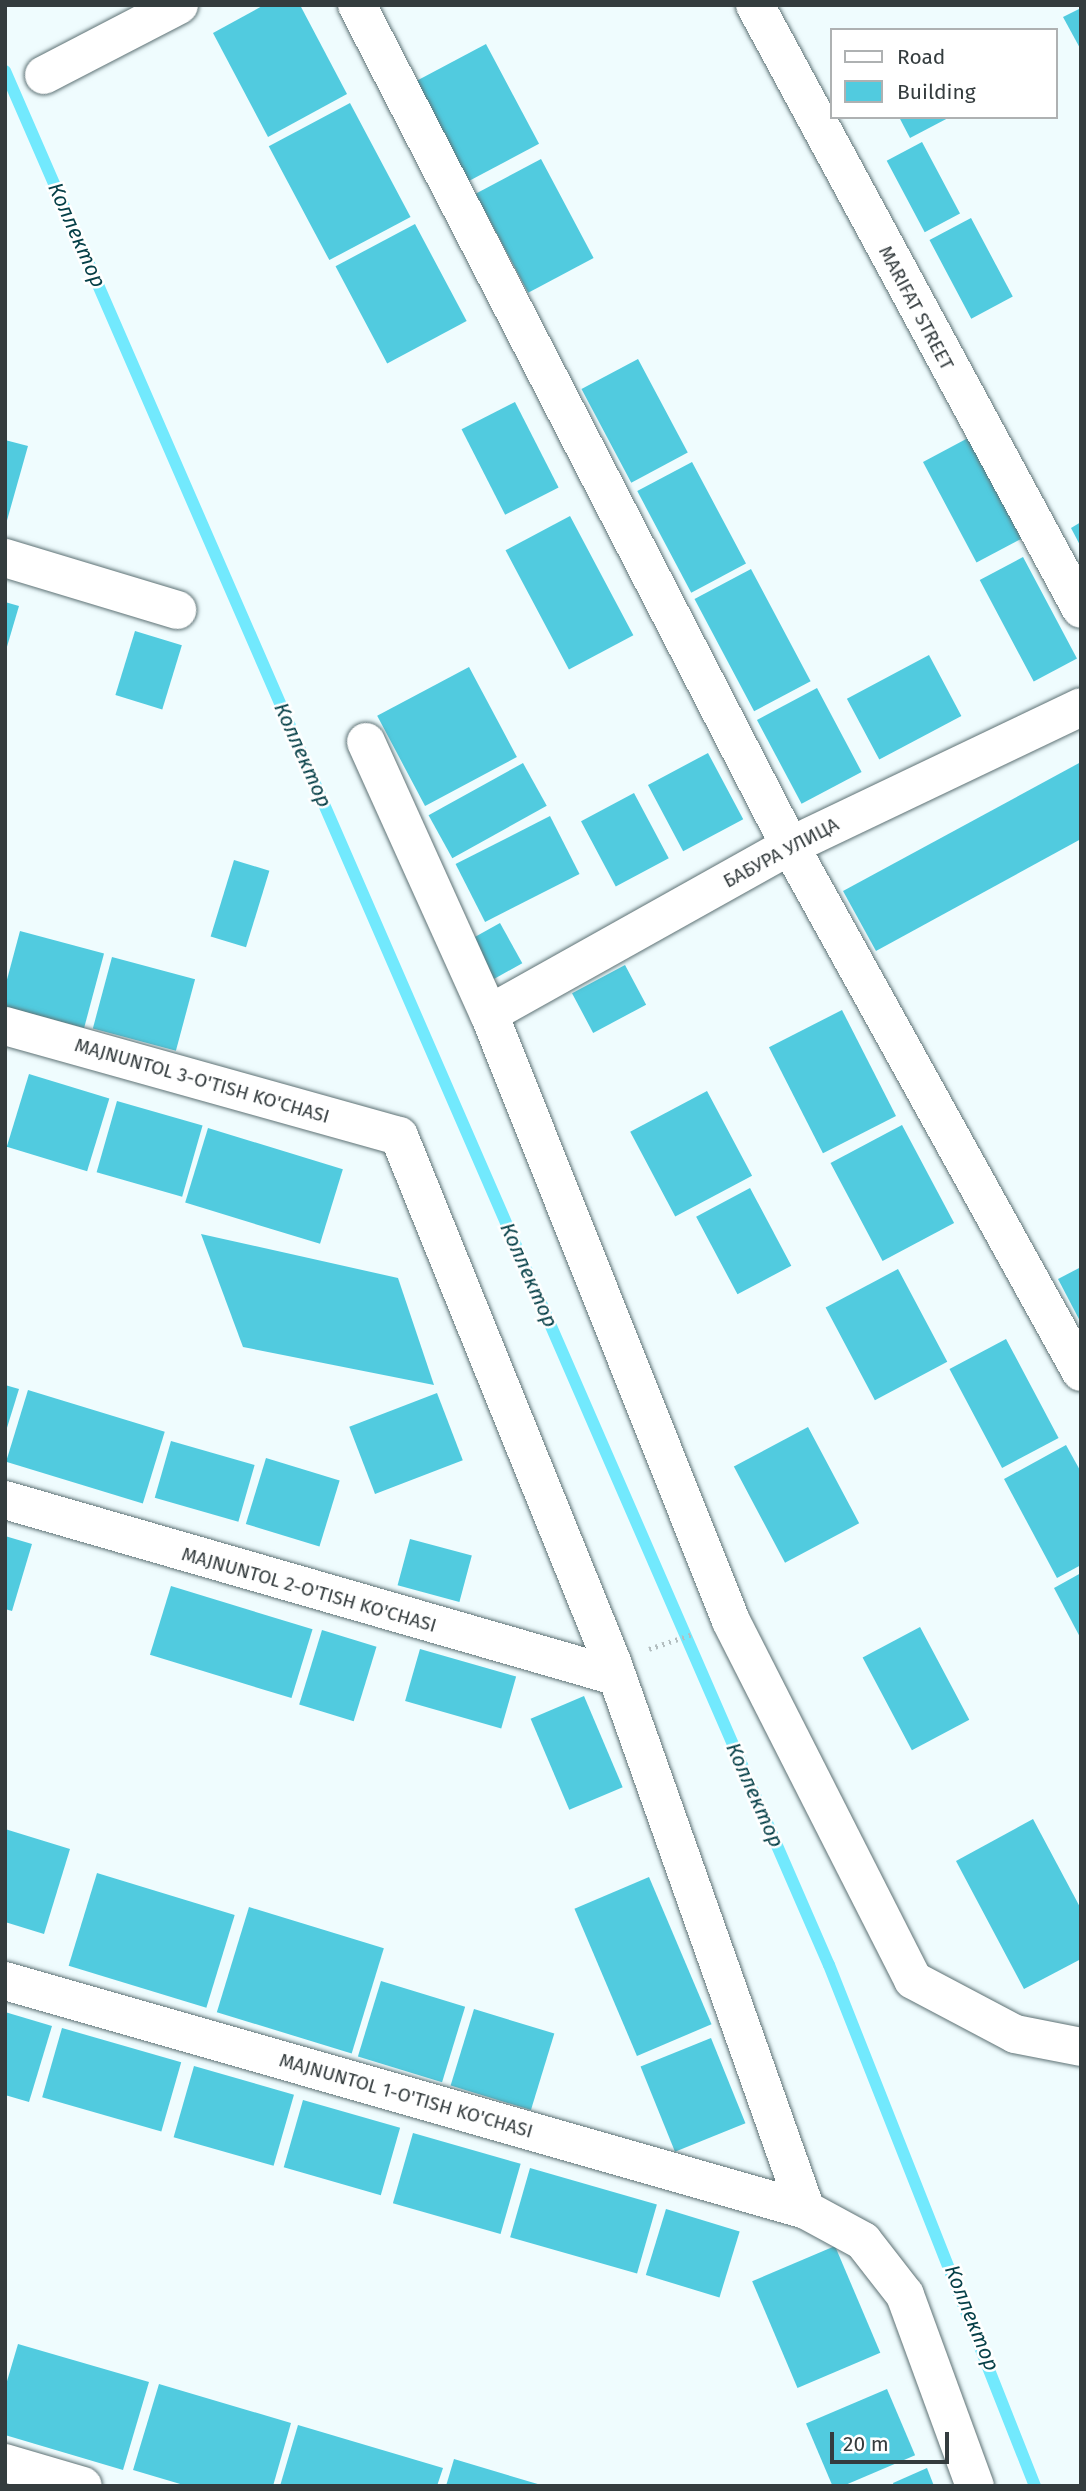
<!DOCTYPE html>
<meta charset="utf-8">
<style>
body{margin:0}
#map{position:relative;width:1086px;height:2491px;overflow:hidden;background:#effcfe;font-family:"Fira Sans",sans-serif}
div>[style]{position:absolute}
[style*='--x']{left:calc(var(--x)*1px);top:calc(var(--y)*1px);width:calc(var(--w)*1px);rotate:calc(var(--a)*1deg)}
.stream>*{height:12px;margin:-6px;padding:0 6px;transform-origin:6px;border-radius:6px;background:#72e9fd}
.building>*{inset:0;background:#51cbdf;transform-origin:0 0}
.path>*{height:4.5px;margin-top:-2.25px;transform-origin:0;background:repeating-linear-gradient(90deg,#b3bec0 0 2px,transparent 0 7px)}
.roads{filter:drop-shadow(0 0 2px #5e7275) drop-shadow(0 0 2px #5e7275)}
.minor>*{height:38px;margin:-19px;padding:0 19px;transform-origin:19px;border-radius:19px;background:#fff}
span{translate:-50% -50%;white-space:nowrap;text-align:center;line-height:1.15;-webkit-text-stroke:5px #fff;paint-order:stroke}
.street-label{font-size:19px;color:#343c3e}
.water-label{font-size:21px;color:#064048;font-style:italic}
.frame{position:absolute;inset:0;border:7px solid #343c3e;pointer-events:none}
.legend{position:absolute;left:830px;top:28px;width:228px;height:91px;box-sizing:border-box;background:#fff;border:2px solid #aeb1b2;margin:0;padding:9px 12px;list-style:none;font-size:21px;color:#343c3e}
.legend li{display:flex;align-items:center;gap:14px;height:35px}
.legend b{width:35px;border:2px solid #aeb1b2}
.scale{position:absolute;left:830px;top:2432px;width:119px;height:32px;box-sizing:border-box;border:4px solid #343c3e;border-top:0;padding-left:9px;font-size:21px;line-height:24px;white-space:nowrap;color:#343c3e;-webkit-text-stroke:5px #fff;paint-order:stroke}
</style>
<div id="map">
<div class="stream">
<i style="--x:5;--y:71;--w:2065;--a:66.49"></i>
<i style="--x:829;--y:1965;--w:560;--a:68.43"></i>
</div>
<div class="building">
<i style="clip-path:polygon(264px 5px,300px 5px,347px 94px,268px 137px,213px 33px)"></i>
<i style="clip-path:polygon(1081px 8px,1081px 50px,1063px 17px)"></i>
<i style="left:486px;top:44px;width:113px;height:80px;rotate:62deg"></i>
<i style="left:350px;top:103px;width:129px;height:92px;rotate:62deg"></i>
<i style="clip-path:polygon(899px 117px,950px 117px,910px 138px)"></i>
<i style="left:922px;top:142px;width:81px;height:40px;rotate:62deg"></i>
<i style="left:541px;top:159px;width:112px;height:74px;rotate:62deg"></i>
<i style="left:971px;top:218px;width:89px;height:47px;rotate:62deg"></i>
<i style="left:415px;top:224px;width:110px;height:90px;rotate:62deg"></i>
<i style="left:638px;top:359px;width:106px;height:64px;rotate:62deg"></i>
<i style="left:515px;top:402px;width:96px;height:60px;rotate:63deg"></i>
<i style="left:968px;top:438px;width:114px;height:51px;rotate:62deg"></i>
<i style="clip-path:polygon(5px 440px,28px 446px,6px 524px,5px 524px)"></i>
<i style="left:692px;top:462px;width:115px;height:62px;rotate:62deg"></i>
<i style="left:570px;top:516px;width:135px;height:73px;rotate:62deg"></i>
<i style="clip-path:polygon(1081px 522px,1081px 547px,1071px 528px)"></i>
<i style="left:1023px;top:557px;width:115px;height:49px;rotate:62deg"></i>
<i style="left:751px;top:569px;width:127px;height:64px;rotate:62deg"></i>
<i style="clip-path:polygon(5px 602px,19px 606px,6px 650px,5px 650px)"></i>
<i style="left:135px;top:631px;width:49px;height:67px;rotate:17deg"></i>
<i style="left:929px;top:655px;width:69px;height:93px;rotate:62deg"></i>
<i style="left:469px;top:667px;width:102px;height:104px;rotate:62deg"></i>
<i style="left:817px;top:688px;width:95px;height:68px;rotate:62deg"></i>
<i style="left:708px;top:753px;width:75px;height:68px;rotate:62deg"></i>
<i style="clip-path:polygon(1081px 762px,1081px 839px,876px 951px,843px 891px)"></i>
<i style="left:523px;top:763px;width:49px;height:108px;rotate:61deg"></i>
<i style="left:634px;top:793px;width:74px;height:60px;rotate:62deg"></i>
<i style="left:550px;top:816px;width:65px;height:106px;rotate:63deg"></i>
<i style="left:234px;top:860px;width:37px;height:80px;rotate:17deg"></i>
<i style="left:500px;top:923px;width:46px;height:38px;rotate:61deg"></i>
<i style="left:20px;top:931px;width:87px;height:77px;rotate:15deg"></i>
<i style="left:112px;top:957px;width:86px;height:74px;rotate:15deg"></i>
<i style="left:625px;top:965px;width:45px;height:60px;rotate:62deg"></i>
<i style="left:842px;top:1010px;width:119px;height:82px;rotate:63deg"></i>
<i style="left:29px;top:1074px;width:84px;height:76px;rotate:17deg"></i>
<i style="left:707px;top:1091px;width:96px;height:87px;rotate:62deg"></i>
<i style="left:117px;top:1101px;width:89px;height:74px;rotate:16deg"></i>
<i style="left:902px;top:1125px;width:111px;height:81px;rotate:62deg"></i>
<i style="left:208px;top:1128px;width:141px;height:78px;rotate:17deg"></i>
<i style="left:750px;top:1188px;width:88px;height:61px;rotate:62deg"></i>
<i style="clip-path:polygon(201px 1234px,398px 1278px,434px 1385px,243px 1347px)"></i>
<i style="clip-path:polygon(1081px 1267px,1081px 1323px,1058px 1279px)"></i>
<i style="left:898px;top:1269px;width:105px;height:82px;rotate:62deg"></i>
<i style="left:1006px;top:1339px;width:112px;height:64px;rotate:62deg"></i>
<i style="clip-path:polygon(5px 1385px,19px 1389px,6px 1431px,5px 1431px)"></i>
<i style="left:28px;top:1390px;width:143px;height:75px;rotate:17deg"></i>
<i style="left:437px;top:1393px;width:72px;height:94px;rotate:69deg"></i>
<i style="left:808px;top:1427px;width:109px;height:84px;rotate:62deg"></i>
<i style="left:171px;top:1441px;width:87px;height:59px;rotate:16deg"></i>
<i style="clip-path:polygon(1066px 1445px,1081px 1472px,1081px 1565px,1057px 1578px,1004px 1479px)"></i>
<i style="left:266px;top:1458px;width:77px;height:69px;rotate:17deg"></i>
<i style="clip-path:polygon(5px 1536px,32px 1544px,12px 1611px,5px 1609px)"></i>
<i style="left:410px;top:1539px;width:64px;height:48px;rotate:15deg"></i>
<i style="clip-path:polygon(1081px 1573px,1081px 1639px,1054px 1588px)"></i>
<i style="left:171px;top:1586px;width:148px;height:72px;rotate:17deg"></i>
<i style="left:920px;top:1627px;width:105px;height:65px;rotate:62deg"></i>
<i style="left:322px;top:1630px;width:57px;height:78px;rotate:17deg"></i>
<i style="left:420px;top:1649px;width:100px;height:54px;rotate:16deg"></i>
<i style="left:584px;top:1696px;width:99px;height:58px;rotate:67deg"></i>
<i style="clip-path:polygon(1033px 1819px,1081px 1909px,1081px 1959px,1024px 1989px,956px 1861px)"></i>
<i style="clip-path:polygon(5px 1829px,70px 1849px,44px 1934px,5px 1922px)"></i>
<i style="left:97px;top:1873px;width:144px;height:97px;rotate:17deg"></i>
<i style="left:649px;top:1877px;width:160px;height:81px;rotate:67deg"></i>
<i style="left:249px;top:1907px;width:141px;height:110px;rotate:17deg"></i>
<i style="left:381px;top:1981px;width:88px;height:79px;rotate:17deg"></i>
<i style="left:474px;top:2009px;width:84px;height:80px;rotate:17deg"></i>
<i style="clip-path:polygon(5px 2012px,52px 2026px,29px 2102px,5px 2095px)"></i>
<i style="left:62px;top:2028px;width:124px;height:72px;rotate:16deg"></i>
<i style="left:711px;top:2038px;width:92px;height:76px;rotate:68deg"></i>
<i style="left:194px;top:2066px;width:104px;height:74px;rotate:16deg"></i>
<i style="left:303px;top:2100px;width:101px;height:70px;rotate:16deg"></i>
<i style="left:413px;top:2133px;width:112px;height:73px;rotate:16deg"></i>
<i style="left:530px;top:2168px;width:132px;height:72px;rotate:16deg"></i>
<i style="left:666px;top:2209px;width:77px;height:69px;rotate:17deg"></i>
<i style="left:835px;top:2246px;width:116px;height:90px;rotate:67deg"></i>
<i style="clip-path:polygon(18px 2344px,149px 2382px,123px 2470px,5px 2435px,5px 2388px)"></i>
<i style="clip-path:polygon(159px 2384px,291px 2423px,273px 2486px,187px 2486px,133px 2470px)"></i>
<i style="left:887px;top:2389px;width:72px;height:88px;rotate:67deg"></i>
<i style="clip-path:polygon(298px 2425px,443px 2468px,437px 2486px,280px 2486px)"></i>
<i style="clip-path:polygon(454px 2459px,541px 2485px,540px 2486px,446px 2486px)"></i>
<i style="clip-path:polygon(927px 2468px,934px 2486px,894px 2486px,893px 2483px)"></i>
</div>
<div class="path">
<i style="--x:649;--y:1649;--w:46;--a:-18.8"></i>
</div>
<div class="roads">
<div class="minor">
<i style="--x:357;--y:5;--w:946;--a:62.76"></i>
<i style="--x:790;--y:846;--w:601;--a:61.05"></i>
<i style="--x:755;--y:5;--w:686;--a:61.64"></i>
<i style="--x:44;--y:75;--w:152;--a:-27.4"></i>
<i style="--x:5;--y:558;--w:180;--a:16.8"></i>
<i style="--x:366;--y:742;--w:299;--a:65.7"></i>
<i style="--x:489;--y:1014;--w:653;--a:68.26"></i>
<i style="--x:731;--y:1621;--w:402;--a:63.1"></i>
<i style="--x:913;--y:1980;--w:115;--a:27.9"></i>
<i style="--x:1015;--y:2034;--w:67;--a:11.1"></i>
<i style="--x:489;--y:1014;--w:345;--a:-29.2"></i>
<i style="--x:790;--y:846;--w:322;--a:-25.5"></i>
<i style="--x:5;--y:1026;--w:409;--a:15.6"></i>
<i style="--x:399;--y:1136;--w:567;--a:67.95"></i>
<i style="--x:612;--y:1662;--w:581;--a:70.51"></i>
<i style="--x:5;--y:1500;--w:635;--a:16.09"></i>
<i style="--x:5;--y:1981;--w:833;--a:15.95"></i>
<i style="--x:806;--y:2210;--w:65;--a:28.5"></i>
<i style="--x:863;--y:2241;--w:68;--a:52.1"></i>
<i style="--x:905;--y:2295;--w:203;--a:69.9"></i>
<i style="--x:5;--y:2463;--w:81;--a:16.4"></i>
</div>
</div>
<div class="street-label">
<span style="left:916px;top:308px;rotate:62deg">MARIFAT STREET</span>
<span style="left:781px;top:853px;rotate:-28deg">БАБУРА УЛИЦА</span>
<span style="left:202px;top:1081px;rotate:16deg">MAJNUNTOL 3-O'TISH KO'CHASI</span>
<span style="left:309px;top:1590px;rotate:16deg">MAJNUNTOL 2-O'TISH KO'CHASI</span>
<span style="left:406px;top:2096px;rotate:16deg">MAJNUNTOL 1-O'TISH KO'CHASI</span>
</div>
<div class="water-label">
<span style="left:77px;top:235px;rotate:66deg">Коллектор</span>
<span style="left:303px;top:755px;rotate:66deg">Коллектор</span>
<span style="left:529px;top:1275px;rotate:66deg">Коллектор</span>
<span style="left:755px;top:1795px;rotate:66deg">Коллектор</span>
<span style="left:972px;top:2318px;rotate:68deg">Коллектор</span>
</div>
<div class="frame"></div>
<ul class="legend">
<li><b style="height:9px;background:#fff"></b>Road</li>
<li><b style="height:19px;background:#51cbdf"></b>Building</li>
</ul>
<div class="scale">20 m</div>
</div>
